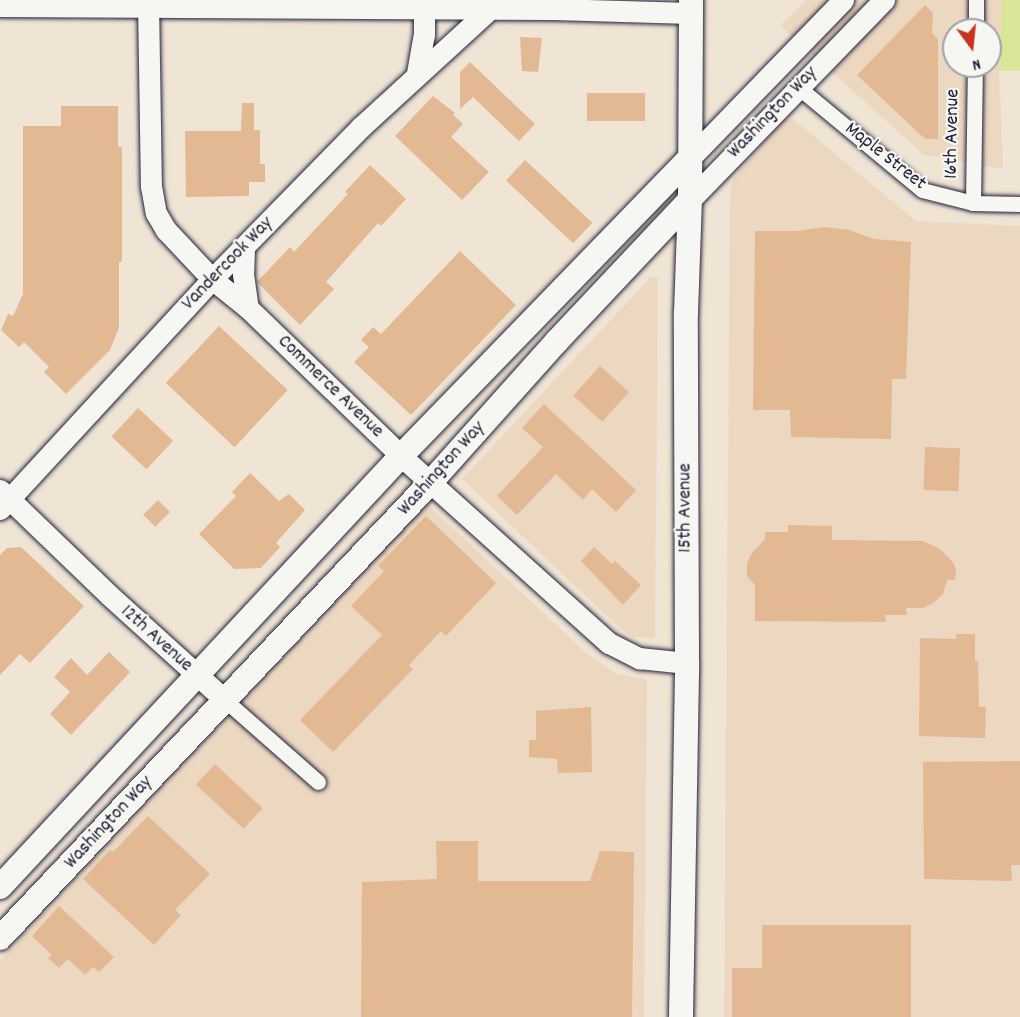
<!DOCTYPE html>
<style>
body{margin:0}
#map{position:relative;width:1020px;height:1017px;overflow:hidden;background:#f0e4d5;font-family:Dekko,sans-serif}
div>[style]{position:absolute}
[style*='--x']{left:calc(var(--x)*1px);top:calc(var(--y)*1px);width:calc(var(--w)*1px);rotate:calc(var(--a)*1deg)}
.built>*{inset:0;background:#ecd7c1}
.green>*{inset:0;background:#dae597}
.building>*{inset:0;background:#e2b992;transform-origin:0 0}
.roads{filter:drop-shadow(0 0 2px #22223b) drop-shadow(0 0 2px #22223b)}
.street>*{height:15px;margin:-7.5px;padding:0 7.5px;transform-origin:7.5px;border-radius:7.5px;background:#f6f6f2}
.secondary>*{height:21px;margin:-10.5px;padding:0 10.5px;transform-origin:10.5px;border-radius:10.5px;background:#f6f6f2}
.primary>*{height:24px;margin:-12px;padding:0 12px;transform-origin:12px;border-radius:12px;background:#f6f6f2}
span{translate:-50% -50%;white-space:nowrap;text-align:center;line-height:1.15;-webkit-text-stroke:4.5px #f6f6f2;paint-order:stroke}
.street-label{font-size:20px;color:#22223b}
.north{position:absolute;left:942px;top:18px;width:60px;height:60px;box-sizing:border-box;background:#f6f6f2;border:2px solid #a1a1a9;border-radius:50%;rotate:165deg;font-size:16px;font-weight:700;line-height:24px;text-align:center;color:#22223b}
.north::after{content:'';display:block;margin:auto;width:21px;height:27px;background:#c8321e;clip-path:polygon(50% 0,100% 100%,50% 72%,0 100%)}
</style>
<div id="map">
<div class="built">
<i style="clip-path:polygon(evenodd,803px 0,1002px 0,999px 71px,1003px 169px,924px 155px,780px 25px,805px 2px,803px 0,954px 30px,990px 30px,990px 66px,954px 66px,954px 30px)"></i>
<i style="clip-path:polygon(784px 119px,793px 119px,916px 221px,1020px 226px,1020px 1017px,724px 1017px,730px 190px,734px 178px)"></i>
<i style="clip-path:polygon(651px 277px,658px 278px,655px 638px,633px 637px,621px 629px,462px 479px)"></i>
<i style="clip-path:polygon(427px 504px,584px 651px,616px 674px,647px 680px,644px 1017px,0 1017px,0 960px)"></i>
</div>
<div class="green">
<i style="clip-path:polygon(1002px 0,1020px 0,1020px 71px,999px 71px)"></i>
</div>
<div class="building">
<i style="clip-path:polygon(925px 5px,933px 13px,932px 33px,938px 39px,938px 139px,925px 139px,857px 75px)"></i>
<i style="clip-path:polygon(520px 37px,542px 38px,538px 72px,522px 71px)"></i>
<i style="clip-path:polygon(470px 62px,535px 124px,519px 141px,473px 97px,460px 109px,460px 72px)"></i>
<i style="left:587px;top:93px;width:58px;height:28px"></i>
<i style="clip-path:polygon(433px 96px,455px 113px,453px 115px,463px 124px,451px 137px,489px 172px,462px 200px,395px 136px)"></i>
<i style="clip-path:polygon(242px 103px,254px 103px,254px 130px,260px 130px,260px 164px,265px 164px,265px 182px,249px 182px,249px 196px,186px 197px,185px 131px,241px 131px)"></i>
<i style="clip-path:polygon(61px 106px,118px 106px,118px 147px,122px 147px,122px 262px,119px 262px,119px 327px,110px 350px,66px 394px,44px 372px,49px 367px,24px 342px,19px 347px,1px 330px,8px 314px,13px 316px,23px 294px,23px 126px,61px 126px)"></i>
<i style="left:525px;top:160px;width:92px;height:28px;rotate:43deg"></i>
<i style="clip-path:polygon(370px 165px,406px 199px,381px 226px,378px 223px,326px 282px,334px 289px,300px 325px,257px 282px,290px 247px,294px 252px,348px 194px,345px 192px)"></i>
<i style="clip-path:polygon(824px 227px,849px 230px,874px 239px,911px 242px,906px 379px,892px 379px,891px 439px,791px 437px,790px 410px,753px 410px,755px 231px,797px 231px)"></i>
<i style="clip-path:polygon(460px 251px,516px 305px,411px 415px,354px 362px,369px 347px,361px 340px,373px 327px,381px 334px)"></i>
<i style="left:219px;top:326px;width:94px;height:78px;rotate:43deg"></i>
<i style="left:600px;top:366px;width:39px;height:40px;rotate:42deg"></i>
<i style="clip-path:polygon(544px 404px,636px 490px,616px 512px,592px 489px,583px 500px,556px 474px,517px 515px,497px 496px,543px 447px,522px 428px)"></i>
<i style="left:138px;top:408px;width:48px;height:39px;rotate:43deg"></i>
<i style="left:925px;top:447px;width:35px;height:43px;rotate:2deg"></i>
<i style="clip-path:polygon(250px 473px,279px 501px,289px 494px,305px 510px,276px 543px,280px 547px,261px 568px,234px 569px,199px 534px,236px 496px,232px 492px)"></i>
<i style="left:158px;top:500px;width:17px;height:21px;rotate:45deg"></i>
<i style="clip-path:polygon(426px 516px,496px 583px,446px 636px,441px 631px,409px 665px,413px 669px,333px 752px,300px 720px,382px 635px,351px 606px,384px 571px,378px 566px)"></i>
<i style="clip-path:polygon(788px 525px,832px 526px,832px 540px,923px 541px,940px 549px,952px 561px,956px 569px,955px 580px,947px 580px,943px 594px,933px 603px,923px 608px,906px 608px,907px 615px,885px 615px,886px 622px,755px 621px,755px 585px,747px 576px,747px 563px,752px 553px,765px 539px,765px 532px,788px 532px)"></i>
<i style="clip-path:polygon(21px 547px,84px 606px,30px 663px,20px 654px,0 675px,0 555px,7px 548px)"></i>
<i style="clip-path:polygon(594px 547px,612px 564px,615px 561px,641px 585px,623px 605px,581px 561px)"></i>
<i style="clip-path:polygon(956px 634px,975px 634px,975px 661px,978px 661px,979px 707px,986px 707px,985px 738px,919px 736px,920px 638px,956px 639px)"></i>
<i style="clip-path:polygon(109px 652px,130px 672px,71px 735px,50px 714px,70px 692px,54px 677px,71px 658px,87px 675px)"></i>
<i style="clip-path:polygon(591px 707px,592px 772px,558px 773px,557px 759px,529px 757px,529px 740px,536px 740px,536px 711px)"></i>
<i style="clip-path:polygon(1020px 761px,1020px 865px,1011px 865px,1012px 881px,924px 879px,923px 762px)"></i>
<i style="left:215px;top:764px;width:65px;height:28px;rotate:43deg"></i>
<i style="clip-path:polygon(148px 816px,210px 874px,175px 910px,181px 915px,154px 945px,83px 879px,110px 850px,113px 852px)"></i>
<i style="clip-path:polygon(436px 841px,478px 841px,478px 881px,590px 881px,600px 851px,634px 852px,632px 1017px,361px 1017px,362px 882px,437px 879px)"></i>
<i style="clip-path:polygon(59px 906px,114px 957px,99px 972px,93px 967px,85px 975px,68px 959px,59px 968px,48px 958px,52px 955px,32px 936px)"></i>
<i style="clip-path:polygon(762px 925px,911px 925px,911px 1017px,732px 1017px,732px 968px,762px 968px)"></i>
</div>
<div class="roads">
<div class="street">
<i style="--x:976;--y:30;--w:30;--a:-90"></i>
<i style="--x:798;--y:87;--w:161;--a:39.7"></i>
<i style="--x:922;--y:190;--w:53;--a:14.3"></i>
<i style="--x:973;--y:203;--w:47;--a:1.2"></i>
<i style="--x:973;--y:203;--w:137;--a:-89.2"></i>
<i style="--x:225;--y:700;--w:124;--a:41.4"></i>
</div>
<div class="secondary">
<i style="--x:148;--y:0;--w:186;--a:89.1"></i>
<i style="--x:151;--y:186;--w:27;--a:80"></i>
<i style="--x:156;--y:213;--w:20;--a:60"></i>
<i style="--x:166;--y:230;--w:67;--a:46.8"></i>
<i style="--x:212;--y:279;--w:46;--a:38.9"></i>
<i style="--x:248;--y:308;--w:213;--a:44"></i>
<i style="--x:401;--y:456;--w:280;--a:42"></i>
<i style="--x:609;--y:643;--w:34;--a:27"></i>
<i style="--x:639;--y:658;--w:48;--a:5.9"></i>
<i style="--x:0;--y:6;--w:552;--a:0.31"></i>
<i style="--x:552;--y:9;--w:139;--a:1.6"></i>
<i style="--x:417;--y:73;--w:39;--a:-80"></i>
<i style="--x:424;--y:35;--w:35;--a:-90"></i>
<i style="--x:690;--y:158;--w:220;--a:-45.9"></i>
<i style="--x:690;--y:200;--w:279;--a:-45.9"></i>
<i style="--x:244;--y:249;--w:25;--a:92"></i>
<i style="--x:243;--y:274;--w:34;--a:82"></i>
<i style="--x:0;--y:490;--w:151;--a:43.9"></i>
<i style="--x:109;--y:595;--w:156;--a:42.2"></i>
<i style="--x:0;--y:509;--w:313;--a:-47.3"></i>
<i style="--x:212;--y:279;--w:213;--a:-45.6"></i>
<i style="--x:361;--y:127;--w:176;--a:-42.5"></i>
</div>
<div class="primary">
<i style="--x:0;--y:887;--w:589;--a:-47.07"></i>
<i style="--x:401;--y:456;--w:415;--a:-45.9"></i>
<i style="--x:0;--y:938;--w:626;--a:-46.62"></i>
<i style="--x:430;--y:483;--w:191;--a:-48.2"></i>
<i style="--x:557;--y:341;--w:194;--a:-46.7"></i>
<i style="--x:681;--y:1017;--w:354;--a:-89"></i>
<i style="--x:687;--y:663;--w:350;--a:-90.2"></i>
<i style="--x:686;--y:313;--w:113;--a:-88"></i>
<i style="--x:690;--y:200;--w:200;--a:-89.7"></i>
</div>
</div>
<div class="street-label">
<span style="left:773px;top:113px;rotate:-46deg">Washington Way</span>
<span style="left:953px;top:134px;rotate:-89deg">16th Avenue</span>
<span style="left:885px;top:157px;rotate:38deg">Maple Street</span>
<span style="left:228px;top:264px;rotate:-46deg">Vandercook Way</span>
<span style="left:330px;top:387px;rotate:44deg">Commerce Avenue</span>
<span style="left:442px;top:469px;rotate:-48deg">Washington Way</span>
<span style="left:686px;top:508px;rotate:-90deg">15th Avenue</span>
<span style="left:156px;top:639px;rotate:42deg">12th Avenue</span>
<span style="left:109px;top:823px;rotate:-47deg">Washington Way</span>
</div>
<div class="north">N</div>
</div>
